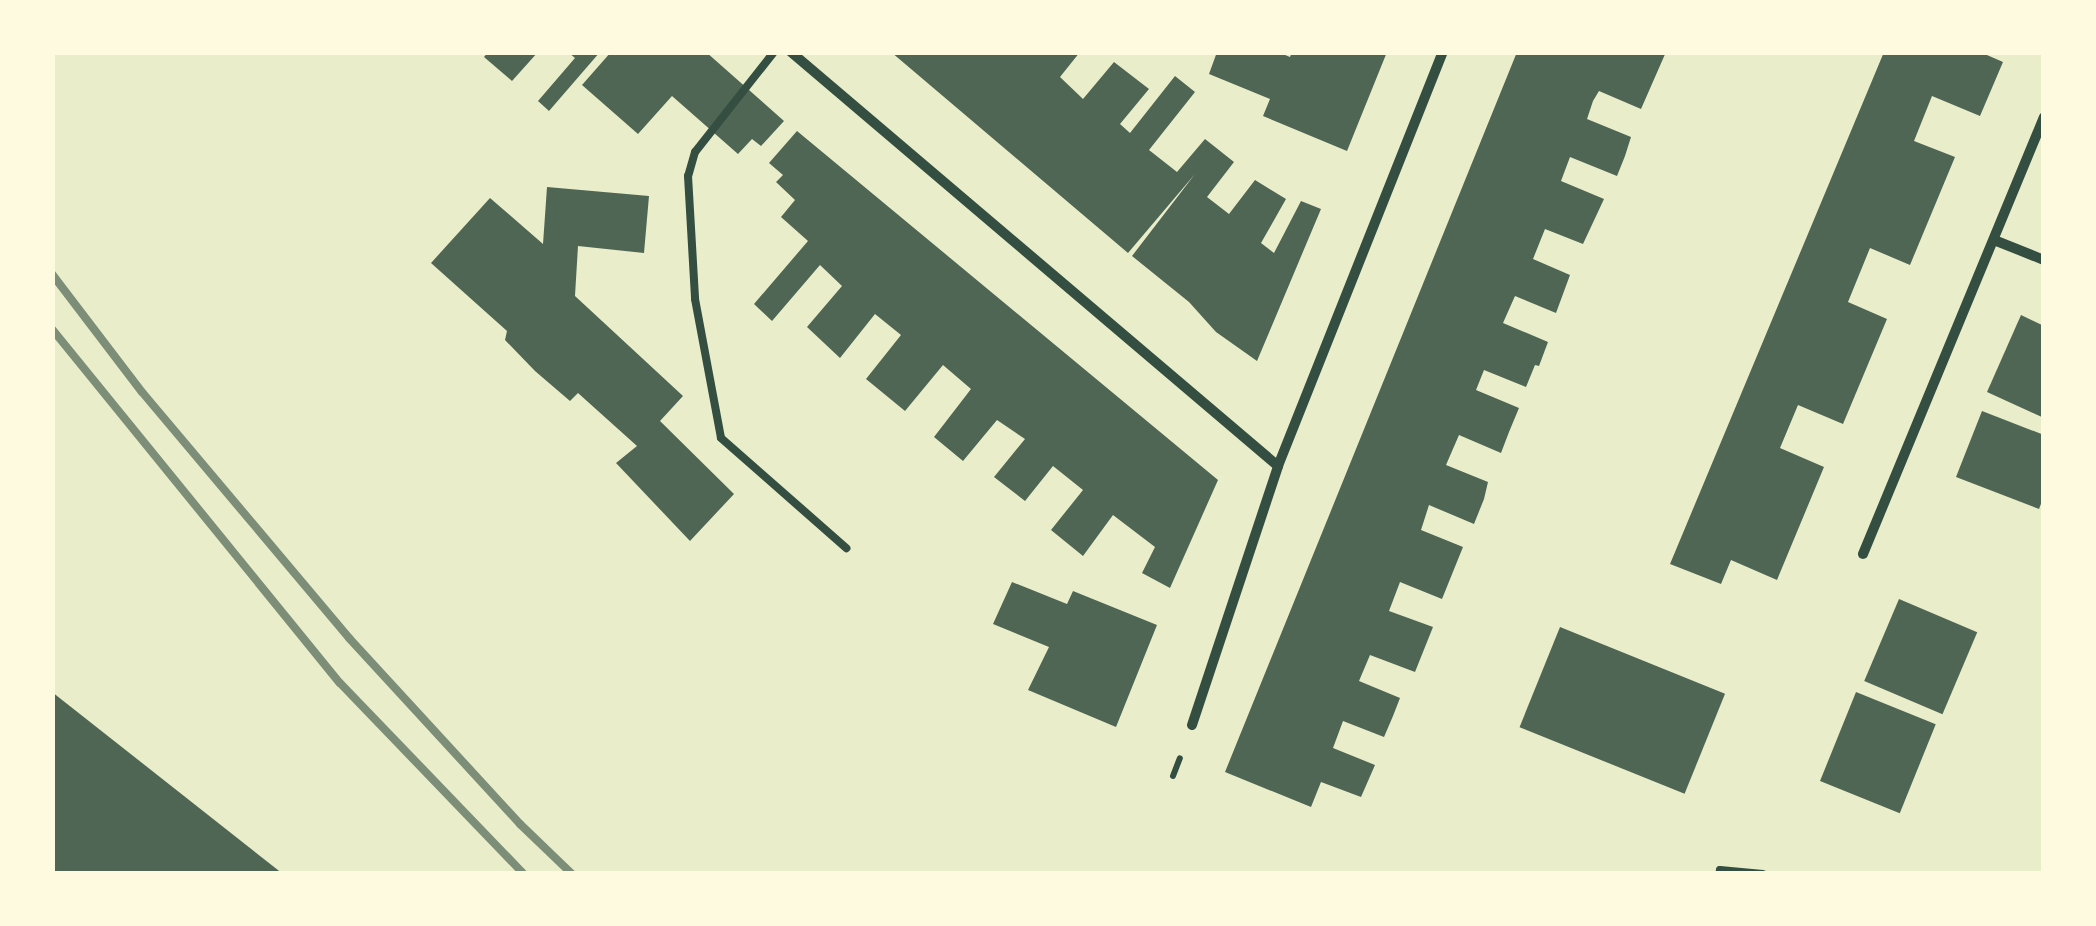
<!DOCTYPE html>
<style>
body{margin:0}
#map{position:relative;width:2096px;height:926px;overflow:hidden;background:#e9edc9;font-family:Roboto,sans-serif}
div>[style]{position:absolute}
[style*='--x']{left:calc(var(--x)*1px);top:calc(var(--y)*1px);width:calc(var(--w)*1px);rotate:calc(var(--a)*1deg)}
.building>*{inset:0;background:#4f6655;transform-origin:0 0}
.path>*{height:6px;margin:-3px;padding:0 3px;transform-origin:3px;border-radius:3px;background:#344e41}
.service>*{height:8px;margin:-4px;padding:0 4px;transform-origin:4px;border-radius:4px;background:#344e41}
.minor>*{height:10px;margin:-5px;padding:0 5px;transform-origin:5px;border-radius:5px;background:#344e41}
.rail>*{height:8px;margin:-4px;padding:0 4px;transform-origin:4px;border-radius:4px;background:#7c8e77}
span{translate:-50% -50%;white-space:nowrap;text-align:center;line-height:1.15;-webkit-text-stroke:10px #fefae0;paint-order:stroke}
.frame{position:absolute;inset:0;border:55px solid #fefae0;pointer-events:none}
</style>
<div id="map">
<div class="building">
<i style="clip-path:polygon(488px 52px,538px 52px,512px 81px,484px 57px)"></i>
<i style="clip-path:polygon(568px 52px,600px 52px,549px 111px,538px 101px,575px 58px)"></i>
<i style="clip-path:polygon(611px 52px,706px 52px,784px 121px,761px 146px,752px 139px,738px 154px,672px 96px,638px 134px,582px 85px)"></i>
<i style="clip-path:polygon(891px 52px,1080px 52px,1060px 77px,1083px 99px,1114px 62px,1149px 89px,1120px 124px,1130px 133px,1175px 76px,1195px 92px,1149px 150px,1177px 172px,1205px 139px,1234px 162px,1207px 197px,1229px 214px,1255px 180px,1286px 199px,1261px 243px,1274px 253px,1301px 201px,1321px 209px,1257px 361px,1216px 332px,1189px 302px,1132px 256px,1195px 174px,1128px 253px)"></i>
<i style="clip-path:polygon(1217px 52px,1278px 52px,1290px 57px,1292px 52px,1387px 52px,1347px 151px,1263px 116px,1270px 99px,1209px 74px)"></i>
<i style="clip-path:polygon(1517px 52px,1666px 52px,1641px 109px,1599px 91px,1593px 101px,1587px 119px,1631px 137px,1625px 156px,1617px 176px,1570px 157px,1561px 181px,1604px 199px,1583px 244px,1545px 229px,1533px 259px,1570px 275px,1556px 313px,1515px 296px,1503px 323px,1548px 342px,1539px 366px,1535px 365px,1526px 387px,1484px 370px,1476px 390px,1519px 408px,1509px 432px,1501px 453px,1459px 435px,1446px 465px,1488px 482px,1484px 499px,1474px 524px,1429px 505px,1421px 530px,1463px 547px,1442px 599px,1400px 582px,1389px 611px,1433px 627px,1415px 672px,1370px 655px,1359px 681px,1400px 698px,1393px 716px,1384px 737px,1343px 721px,1333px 748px,1375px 765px,1361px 797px,1321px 782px,1311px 807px,1225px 772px)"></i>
<i style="clip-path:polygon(1884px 52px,1980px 52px,2003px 62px,1980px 116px,1932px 96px,1914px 141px,1955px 157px,1910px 265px,1870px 248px,1848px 302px,1887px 319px,1843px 424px,1798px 405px,1780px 448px,1824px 467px,1777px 580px,1731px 560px,1721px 584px,1670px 564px)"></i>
<i style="clip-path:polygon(797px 131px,1218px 480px,1170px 588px,1142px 573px,1155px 547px,1113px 515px,1083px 556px,1051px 530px,1083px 490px,1053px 466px,1025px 501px,994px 477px,1025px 439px,997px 420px,963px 461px,934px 437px,971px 389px,943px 365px,905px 411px,866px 379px,901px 335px,875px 314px,840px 358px,807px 327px,842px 286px,820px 265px,772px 321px,754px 304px,808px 241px,781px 217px,795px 200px,776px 182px,783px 175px,769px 163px)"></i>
<i style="clip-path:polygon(547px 187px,649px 196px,644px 253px,578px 246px,575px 296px,683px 396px,660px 421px,734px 494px,690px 541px,616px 463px,637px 446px,578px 393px,570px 401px,535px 371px,505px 340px,507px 331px,431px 263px,490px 198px,543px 244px)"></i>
<i style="clip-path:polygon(2021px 315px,2044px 326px,2044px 418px,1987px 392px)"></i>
<i style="clip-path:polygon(1982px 411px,2044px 435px,2044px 496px,2039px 509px,1956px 477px)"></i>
<i style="clip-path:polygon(1012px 582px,1067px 604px,1073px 591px,1157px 625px,1116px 727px,1028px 690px,1049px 647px,993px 624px)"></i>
<i style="left:1899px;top:599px;width:85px;height:89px;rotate:23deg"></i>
<i style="left:1560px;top:627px;width:178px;height:108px;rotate:22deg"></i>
<i style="clip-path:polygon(52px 692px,283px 874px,52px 874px)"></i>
<i style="left:1856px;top:692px;width:86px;height:96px;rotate:22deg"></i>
</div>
<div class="path">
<i style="--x:1173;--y:776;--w:19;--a:-69"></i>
</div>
<div class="service">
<i style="--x:774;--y:52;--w:127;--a:128.3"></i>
<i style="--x:695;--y:152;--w:25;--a:106"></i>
<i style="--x:688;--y:176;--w:123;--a:86.7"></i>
<i style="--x:695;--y:299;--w:141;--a:79.4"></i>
<i style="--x:721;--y:438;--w:167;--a:41.3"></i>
<i style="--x:1719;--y:874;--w:4;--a:-76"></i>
<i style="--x:1720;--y:870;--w:43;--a:5.3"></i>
</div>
<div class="minor">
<i style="--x:791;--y:52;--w:639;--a:40.37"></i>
<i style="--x:1994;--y:240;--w:54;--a:21.8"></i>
<i style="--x:1863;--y:554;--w:473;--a:-67.5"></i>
<i style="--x:1192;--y:725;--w:273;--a:-71.6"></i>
<i style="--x:1278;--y:466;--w:446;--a:-68.3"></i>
</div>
<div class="rail">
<i style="--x:52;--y:274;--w:148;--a:52.7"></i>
<i style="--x:142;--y:392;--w:322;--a:49.9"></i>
<i style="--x:349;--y:638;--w:253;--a:47.4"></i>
<i style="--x:520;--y:824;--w:72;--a:43.9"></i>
<i style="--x:52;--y:329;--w:456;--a:50.9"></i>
<i style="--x:340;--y:683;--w:265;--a:46.1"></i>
</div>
<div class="frame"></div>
</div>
